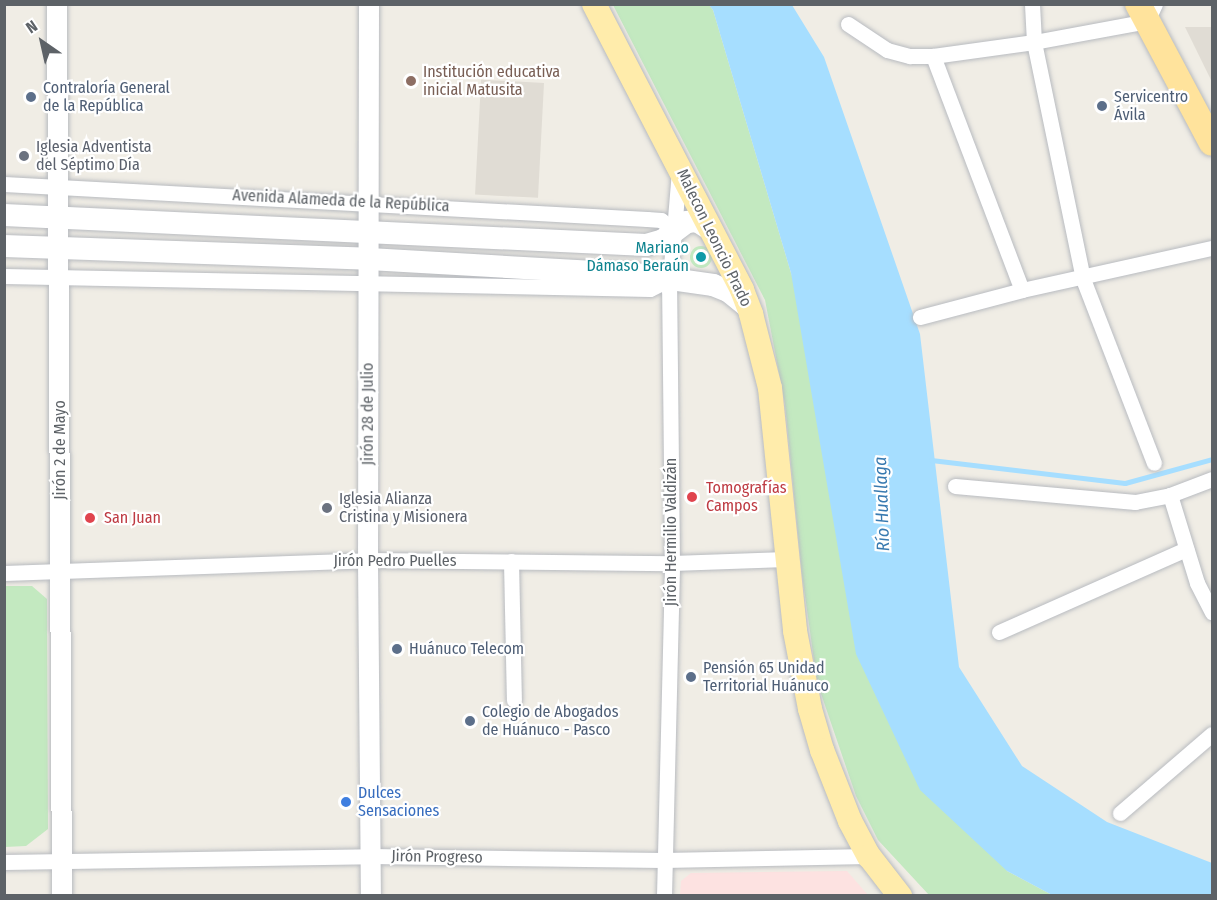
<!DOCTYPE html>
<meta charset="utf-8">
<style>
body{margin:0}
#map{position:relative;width:1217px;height:900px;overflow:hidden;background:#f0ede5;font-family:"Fira Sans Condensed",sans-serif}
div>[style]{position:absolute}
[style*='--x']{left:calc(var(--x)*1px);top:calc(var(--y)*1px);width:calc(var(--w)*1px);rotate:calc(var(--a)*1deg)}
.education>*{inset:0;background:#e0dcd4;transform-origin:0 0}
.medical>*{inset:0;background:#fde2e1}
.green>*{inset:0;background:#c3e9c0}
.round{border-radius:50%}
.water>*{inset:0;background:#a6deff}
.stream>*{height:5px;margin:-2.5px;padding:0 2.5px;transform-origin:2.5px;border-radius:2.5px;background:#a6deff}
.roads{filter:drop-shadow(0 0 2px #b8bbc0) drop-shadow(0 0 2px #b8bbc0)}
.minor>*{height:15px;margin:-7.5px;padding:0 7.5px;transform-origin:7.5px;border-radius:7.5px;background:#fff}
.tertiary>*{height:20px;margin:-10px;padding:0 10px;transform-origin:10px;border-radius:10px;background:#fff}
.secondary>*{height:22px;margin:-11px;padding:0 11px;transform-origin:11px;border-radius:11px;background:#fff}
.primary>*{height:24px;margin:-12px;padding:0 12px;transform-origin:12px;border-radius:12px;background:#ffecab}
.trunk>*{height:26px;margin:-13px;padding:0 13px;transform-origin:13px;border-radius:13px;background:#ffe39c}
.dots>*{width:16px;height:16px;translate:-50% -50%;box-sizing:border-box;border:3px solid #fff;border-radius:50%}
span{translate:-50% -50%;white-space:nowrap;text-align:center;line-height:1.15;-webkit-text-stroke:4.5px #fff;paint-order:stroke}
.education-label{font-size:16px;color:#785e54}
.left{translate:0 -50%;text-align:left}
.service-label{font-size:16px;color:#4e5e75}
.worship-label{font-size:16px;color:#5b616d}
.street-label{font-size:16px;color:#5d6267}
.culture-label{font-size:16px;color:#0d838f}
.right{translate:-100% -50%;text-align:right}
.health-label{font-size:16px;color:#be3a42}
.shop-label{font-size:16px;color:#366cbe}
.water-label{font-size:18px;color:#387ab0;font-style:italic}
.frame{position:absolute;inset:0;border:6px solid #5d6267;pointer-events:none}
.north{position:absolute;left:12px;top:12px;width:60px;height:60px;-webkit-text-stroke:4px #fff;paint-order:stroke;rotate:326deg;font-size:16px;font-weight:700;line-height:24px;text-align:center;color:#5d6267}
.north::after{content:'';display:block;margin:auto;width:21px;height:27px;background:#5d6267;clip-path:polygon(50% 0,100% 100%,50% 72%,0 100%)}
</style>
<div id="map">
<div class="education">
<i style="clip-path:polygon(1185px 27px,1212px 27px,1212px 82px)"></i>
<i style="left:544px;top:83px;width:115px;height:63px;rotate:93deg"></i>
</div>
<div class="medical">
<i style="clip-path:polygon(847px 871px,868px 895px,680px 895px,681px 881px,691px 873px)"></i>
</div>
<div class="green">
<i style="clip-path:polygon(613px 5px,709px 5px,713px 10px,791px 273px,1007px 871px,1052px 895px,929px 895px,878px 840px,856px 796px,817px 682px,802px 574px,785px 404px,765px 300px)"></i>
<i class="round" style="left:690px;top:246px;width:22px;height:22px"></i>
<i style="clip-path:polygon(4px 586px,32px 586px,47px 599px,48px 829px,26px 846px,5px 847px)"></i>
</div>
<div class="water">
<i style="clip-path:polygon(709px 5px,792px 5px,824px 57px,920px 334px,959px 667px,1022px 766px,1107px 822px,1212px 863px,1212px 895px,1052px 895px,1007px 871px,920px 790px,856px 654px,791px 273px,713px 10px)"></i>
</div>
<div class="stream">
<i style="--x:931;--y:460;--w:195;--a:6.8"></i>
<i style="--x:1125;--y:483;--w:90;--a:-15.4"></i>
</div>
<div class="roads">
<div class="minor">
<i style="--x:1032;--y:4;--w:38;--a:87"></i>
<i style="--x:1034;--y:42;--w:242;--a:78.3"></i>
<i style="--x:1083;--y:279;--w:197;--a:68.9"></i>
<i style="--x:848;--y:24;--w:47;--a:33.7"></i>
<i style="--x:887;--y:50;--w:24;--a:15"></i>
<i style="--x:910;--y:56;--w:23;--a:0"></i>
<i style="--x:933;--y:56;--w:102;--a:-7.9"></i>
<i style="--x:1034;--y:42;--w:115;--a:-10.5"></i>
<i style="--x:1147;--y:21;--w:19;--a:-65"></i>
<i style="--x:933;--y:56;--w:250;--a:69.2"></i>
<i style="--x:1022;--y:290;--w:195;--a:-12.5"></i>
<i style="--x:4;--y:184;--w:644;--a:3.12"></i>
<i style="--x:647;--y:219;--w:14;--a:4"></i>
<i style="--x:661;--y:220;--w:17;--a:40"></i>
<i style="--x:4;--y:276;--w:646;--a:1.15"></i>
<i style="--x:650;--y:289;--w:22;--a:-27"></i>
<i style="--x:920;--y:317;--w:106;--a:-14.8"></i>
<i style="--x:955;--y:486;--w:181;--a:5.1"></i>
<i style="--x:1135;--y:502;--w:36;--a:-11"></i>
<i style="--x:1170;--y:495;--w:45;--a:-20.9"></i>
<i style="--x:1170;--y:495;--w:92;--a:72.9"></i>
<i style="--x:1197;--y:583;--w:33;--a:63"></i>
<i style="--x:511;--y:561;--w:139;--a:88.8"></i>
<i style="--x:4;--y:573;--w:364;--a:-2"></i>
<i style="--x:368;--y:560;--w:304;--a:0.6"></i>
<i style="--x:672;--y:563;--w:114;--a:-2"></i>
<i style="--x:999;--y:632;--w:205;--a:-23.9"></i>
<i style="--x:1120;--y:813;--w:121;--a:-40.7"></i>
<i style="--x:4;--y:862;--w:367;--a:-0.9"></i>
<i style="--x:371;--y:856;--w:292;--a:0.8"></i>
<i style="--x:663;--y:860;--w:206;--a:-1.1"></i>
<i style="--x:664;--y:896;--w:333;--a:-88.6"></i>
<i style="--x:672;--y:563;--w:273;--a:-90.6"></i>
<i style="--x:669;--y:290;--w:119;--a:-85.2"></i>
</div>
<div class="tertiary">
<i style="--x:57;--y:4;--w:892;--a:89.68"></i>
<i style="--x:369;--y:4;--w:556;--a:90.1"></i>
<i style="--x:368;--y:560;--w:336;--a:89.5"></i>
</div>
<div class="secondary">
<i style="--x:4;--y:215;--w:643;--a:2.68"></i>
<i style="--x:646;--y:245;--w:18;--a:-16"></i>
<i style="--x:663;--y:240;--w:30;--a:-37"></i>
<i style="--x:687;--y:222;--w:10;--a:-6"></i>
<i style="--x:697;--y:221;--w:17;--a:33"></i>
<i style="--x:4;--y:246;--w:365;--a:2"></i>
<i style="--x:369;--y:259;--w:274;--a:3.3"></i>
<i style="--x:643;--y:275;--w:71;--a:8.1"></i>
<i style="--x:713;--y:285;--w:16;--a:22"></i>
<i style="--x:728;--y:291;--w:27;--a:39"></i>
</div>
<div class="primary">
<i style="--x:594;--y:4;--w:322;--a:62.6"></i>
<i style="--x:742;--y:290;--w:26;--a:69"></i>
<i style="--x:751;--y:314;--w:76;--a:75.6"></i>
<i style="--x:770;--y:388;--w:244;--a:84.1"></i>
<i style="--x:795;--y:631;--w:79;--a:79.1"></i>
<i style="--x:810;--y:709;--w:43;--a:73.7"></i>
<i style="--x:822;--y:750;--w:76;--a:68.5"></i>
<i style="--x:850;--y:821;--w:40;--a:62"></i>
<i style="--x:869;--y:856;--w:51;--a:52.2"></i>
</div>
<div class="trunk">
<i style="--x:1138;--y:4;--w:157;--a:62"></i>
</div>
</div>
<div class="dots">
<i style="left:411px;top:81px;background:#8d6e63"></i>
<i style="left:31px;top:97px;background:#5c6f8a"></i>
<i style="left:1102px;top:106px;background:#5c6f8a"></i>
<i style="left:24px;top:156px;background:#6b7280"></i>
<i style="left:701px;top:257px;background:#0f9aa8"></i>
<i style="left:692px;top:497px;background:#e0444e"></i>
<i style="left:327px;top:508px;background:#6b7280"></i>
<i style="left:90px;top:518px;background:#e0444e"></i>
<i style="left:397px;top:649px;background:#5c6f8a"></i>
<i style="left:691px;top:677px;background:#5c6f8a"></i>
<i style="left:470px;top:721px;background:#5c6f8a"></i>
<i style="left:346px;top:802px;background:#3f7fe0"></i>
</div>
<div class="education-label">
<span class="left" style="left:423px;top:81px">Institución educativa<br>inicial Matusita</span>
</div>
<div class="service-label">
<span class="left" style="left:43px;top:97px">Contraloría General<br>de la República</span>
<span class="left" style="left:1114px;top:106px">Servicentro<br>Ávila</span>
<span class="left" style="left:409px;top:649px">Huánuco Telecom</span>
<span class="left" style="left:703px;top:677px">Pensión 65 Unidad<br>Territorial Huánuco</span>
<span class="left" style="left:482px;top:721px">Colegio de Abogados<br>de Huánuco - Pasco</span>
</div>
<div class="worship-label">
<span class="left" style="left:36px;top:156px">Iglesia Adventista<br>del Séptimo Día</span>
<span class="left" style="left:339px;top:508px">Iglesia Alianza<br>Cristina y Misionera</span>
</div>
<div class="street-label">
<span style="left:341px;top:201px;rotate:3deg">Avenida Alameda de la República</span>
<span style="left:714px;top:238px;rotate:64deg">Malecon Leoncio Prado</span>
<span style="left:368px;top:414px;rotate:-90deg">Jirón 28 de Julio</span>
<span style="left:60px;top:450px;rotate:-90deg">Jirón 2 de Mayo</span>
<span style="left:671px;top:532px;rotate:-90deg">Jirón Hermilio Valdizán</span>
<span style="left:395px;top:561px">Jirón Pedro Puelles</span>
<span style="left:437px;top:857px;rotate:1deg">Jirón Progreso</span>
</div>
<div class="culture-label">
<span class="right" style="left:689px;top:257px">Mariano<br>Dámaso Beraún</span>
</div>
<div class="health-label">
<span class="left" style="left:706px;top:497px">Tomografías<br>Campos</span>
<span class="left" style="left:104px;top:518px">San Juan</span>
</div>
<div class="shop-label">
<span class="left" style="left:358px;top:802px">Dulces<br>Sensaciones</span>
</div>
<div class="water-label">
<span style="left:882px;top:504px;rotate:-92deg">Río Huallaga</span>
</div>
<div class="frame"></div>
<div class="north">N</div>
</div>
